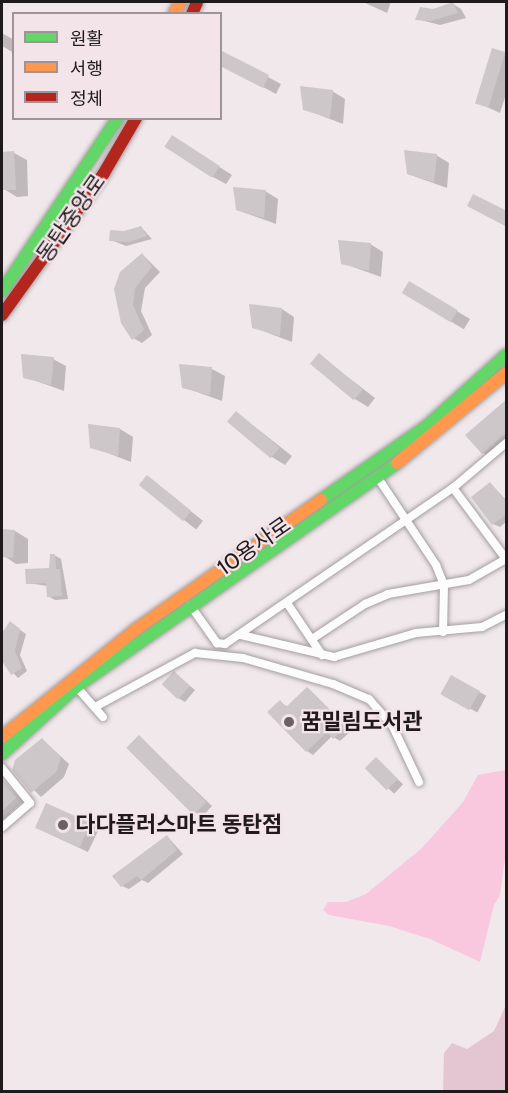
<!DOCTYPE html>
<meta charset="utf-8">
<style>
body{margin:0}
#map{position:relative;width:508px;height:1093px;overflow:hidden;background:#f0e8eb;font-family:Cabin,"Noto Sans KR",sans-serif}
div>[style]{position:absolute}
[style*='--x']{left:calc(var(--x)*1px);top:calc(var(--y)*1px);width:calc(var(--w)*1px);rotate:calc(var(--a)*1deg)}
.green>*{inset:0;background:#e3c6d2}
.water>*{inset:0;background:#fac8de}
.shadow>*{inset:0;background:#0003;transform-origin:0 0}
.building>*{inset:0;background:#cdc7c9;transform-origin:0 0}
.roads{filter:drop-shadow(0 0 2px #a49ea0) drop-shadow(0 0 2px #a49ea0)}
.street>*{height:8px;margin:-4px;padding:0 4px;transform-origin:4px;border-radius:4px;background:#fdfcfc}
.fast>*{height:12px;margin:-6px;padding:0 6px;transform-origin:6px;border-radius:6px;background:#63d668}
.slow>*{height:12px;margin:-6px;padding:0 6px;transform-origin:6px;border-radius:6px;background:#ff974d}
.jam>*{height:12px;margin:-6px;padding:0 6px;transform-origin:6px;border-radius:6px;background:#b3261e}
.dots>*{width:16px;height:16px;translate:-50% -50%;box-sizing:border-box;border:3px solid #f3e4ea;border-radius:50%}
span{translate:-50% -50%;white-space:nowrap;text-align:center;line-height:1.15;-webkit-text-stroke:4.5px #f3e4ea;paint-order:stroke}
.street-label{font-size:22px;color:#1f1a1c}
.poi-label{font-size:22px;color:#1f1a1c;font-weight:700}
.left{translate:0 -50%;text-align:left}
.frame{position:absolute;inset:0;border:3px solid #1f1a1c;pointer-events:none}
.legend{position:absolute;left:12px;top:12px;width:210px;height:108px;box-sizing:border-box;background:#f3e4ea;border:2px solid #9e9398;margin:0;padding:8px 10px;list-style:none;font-size:18px;color:#1f1a1c}
.legend li{display:flex;align-items:center;gap:12px;height:30px}
.legend b{width:30px;border:2px solid #9e9398}
</style>
<div id="map">
<div class="green">
<i style="clip-path:polygon(506px 1005px,506px 1091px,443px 1091px,444px 1053px,452px 1043px,467px 1049px,494px 1031px)"></i>
</div>
<div class="water">
<i style="clip-path:polygon(506px 770px,506px 851px,500px 895px,494px 905px,480px 962px,430px 939px,389px 926px,329px 915px,323px 910px,328px 902px,346px 902px,366px 894px,422px 848px,463px 802px,478px 775px)"></i>
</div>
<div class="shadow">
<i style="clip-path:polygon(363px 2px,391px 2px,387px 13px)"></i>
<i style="clip-path:polygon(453px 4px,461px 9px,466px 18px,440px 25px,417px 19px)"></i>
<i style="clip-path:polygon(2px 33px,14px 40px,14px 53px,2px 46px)"></i>
<i style="clip-path:polygon(493px 50px,506px 55px,506px 94px,500px 113px,476px 102px)"></i>
<i style="clip-path:polygon(220px 51px,281px 84px,276px 94px,227px 68px)"></i>
<i style="clip-path:polygon(332px 91px,345px 99px,343px 124px,304px 109px)"></i>
<i style="clip-path:polygon(185px 145px,232px 175px,226px 184px,213px 177px)"></i>
<i style="clip-path:polygon(2px 153px,14px 153px,27px 160px,28px 196px,17px 197px,4px 189px)"></i>
<i style="clip-path:polygon(436px 155px,449px 163px,447px 188px,408px 174px)"></i>
<i style="clip-path:polygon(265px 191px,278px 199px,276px 224px,237px 210px)"></i>
<i style="clip-path:polygon(141px 227px,152px 239px,126px 246px,111px 240px)"></i>
<i style="clip-path:polygon(370px 244px,383px 252px,381px 277px,342px 263px)"></i>
<i style="clip-path:polygon(143px 255px,160px 272px,145px 288px,141px 311px,152px 335px,142px 343px,133px 338px,116px 289px)"></i>
<i style="left:410px;top:283px;width:70px;height:12px;rotate:31deg"></i>
<i style="clip-path:polygon(282px 309px,294px 317px,292px 342px,253px 327px)"></i>
<i style="clip-path:polygon(319px 355px,375px 398px,368px 407px,355px 399px)"></i>
<i style="clip-path:polygon(53px 359px,66px 366px,64px 391px,25px 377px)"></i>
<i style="clip-path:polygon(212px 369px,225px 376px,222px 401px,183px 387px)"></i>
<i style="clip-path:polygon(506px 401px,506px 445px,491px 458px,483px 453px)"></i>
<i style="clip-path:polygon(237px 413px,292px 456px,285px 465px,272px 457px)"></i>
<i style="clip-path:polygon(89px 426px,120px 429px,133px 437px,131px 462px,92px 447px)"></i>
<i style="left:147px;top:477px;width:71px;height:11px;rotate:38deg"></i>
<i style="clip-path:polygon(491px 484px,506px 500px,506px 522px,500px 527px,493px 524px)"></i>
<i style="clip-path:polygon(2px 531px,15px 531px,28px 539px,28px 563px,16px 564px,4px 556px)"></i>
<i style="clip-path:polygon(54px 555px,61px 559px,68px 599px,55px 600px,48px 596px,48px 586px,27px 583px,51px 569px)"></i>
<i style="clip-path:polygon(10px 623px,26px 634px,20px 655px,27px 671px,18px 678px,3px 662px,2px 643px)"></i>
<i style="clip-path:polygon(174px 673px,195px 690px,185px 702px,178px 698px)"></i>
<i style="left:451px;top:677px;width:40px;height:19px;rotate:28deg"></i>
<i style="clip-path:polygon(308px 688px,351px 731px,340px 741px,332px 736px,313px 755px,307px 751px,280px 702px,288px 707px)"></i>
<i style="clip-path:polygon(139px 737px,212px 806px,202px 817px,196px 813px)"></i>
<i style="clip-path:polygon(43px 740px,69px 764px,64px 777px,41px 797px,13px 769px)"></i>
<i style="left:376px;top:759px;width:37px;height:13px;rotate:43deg"></i>
<i style="clip-path:polygon(2px 780px,23px 801px,2px 821px)"></i>
<i style="clip-path:polygon(90px 824px,99px 829px,88px 852px,45px 832px)"></i>
<i style="clip-path:polygon(167px 836px,183px 854px,148px 883px,142px 880px,129px 889px,122px 886px)"></i>
</div>
<div class="building">
<i style="clip-path:polygon(453px 2px,458px 13px,431px 21px,415px 20px,420px 7px,433px 9px)"></i>
<i style="left:492px;top:48px;width:14px;height:58px;rotate:17deg"></i>
<i style="clip-path:polygon(220px 50px,269px 75px,263px 88px,220px 66px)"></i>
<i style="clip-path:polygon(300px 86px,333px 90px,330px 118px,303px 110px)"></i>
<i style="left:172px;top:135px;width:57px;height:14px;rotate:33deg"></i>
<i style="clip-path:polygon(404px 150px,437px 154px,434px 182px,407px 174px)"></i>
<i style="clip-path:polygon(14px 151px,16px 190px,2px 190px,2px 152px)"></i>
<i style="clip-path:polygon(233px 187px,266px 190px,264px 218px,236px 210px)"></i>
<i style="clip-path:polygon(473px 194px,507px 211px,507px 227px,467px 206px)"></i>
<i style="clip-path:polygon(141px 226px,147px 236px,129px 242px,109px 241px,110px 230px,124px 231px)"></i>
<i style="clip-path:polygon(338px 240px,371px 243px,369px 271px,341px 264px)"></i>
<i style="clip-path:polygon(142px 253px,152px 267px,135px 288px,133px 305px,144px 330px,132px 340px,121px 323px,114px 289px,120px 272px)"></i>
<i style="left:409px;top:281px;width:57px;height:14px;rotate:31deg"></i>
<i style="clip-path:polygon(249px 304px,282px 308px,280px 336px,252px 328px)"></i>
<i style="left:319px;top:353px;width:57px;height:14px;rotate:40deg"></i>
<i style="clip-path:polygon(21px 354px,54px 357px,51px 385px,23px 378px)"></i>
<i style="clip-path:polygon(179px 364px,212px 367px,210px 395px,182px 388px)"></i>
<i style="clip-path:polygon(507px 399px,507px 432px,482px 454px,465px 435px)"></i>
<i style="left:236px;top:411px;width:57px;height:14px;rotate:40deg"></i>
<i style="clip-path:polygon(88px 424px,120px 428px,118px 456px,90px 448px)"></i>
<i style="left:147px;top:475px;width:57px;height:13px;rotate:39deg"></i>
<i style="clip-path:polygon(490px 482px,507px 503px,507px 514px,492px 525px,471px 497px)"></i>
<i style="left:2px;top:529px;width:13px;height:28px;rotate:4deg"></i>
<i style="clip-path:polygon(50px 554px,55px 554px,56px 569px,60px 569px,62px 596px,47px 597px,46px 583px,26px 584px,25px 569px,49px 568px)"></i>
<i style="clip-path:polygon(10px 621px,20px 629px,15px 651px,22px 668px,11px 675px,2px 661px,2px 633px)"></i>
<i style="left:174px;top:671px;width:22px;height:18px;rotate:43deg"></i>
<i style="left:451px;top:675px;width:33px;height:22px;rotate:29deg"></i>
<i style="clip-path:polygon(307px 687px,346px 726px,333px 739px,327px 732px,306px 752px,267px 712px,280px 700px,286px 707px)"></i>
<i style="left:139px;top:735px;width:95px;height:18px;rotate:45deg"></i>
<i style="clip-path:polygon(42px 738px,61px 758px,56px 772px,31px 793px,12px 770px,15px 760px)"></i>
<i style="left:376px;top:757px;width:31px;height:16px;rotate:45deg"></i>
<i style="clip-path:polygon(2px 778px,17px 797px,2px 811px)"></i>
<i style="left:46px;top:803px;width:49px;height:27px;rotate:24deg"></i>
<i style="clip-path:polygon(167px 835px,177px 850px,141px 880px,137px 876px,121px 887px,112px 876px)"></i>
</div>
<div class="roads">
<div class="street">
<i style="--x:378;--y:478;--w:105;--a:56.3"></i>
<i style="--x:436;--y:565;--w:22;--a:68"></i>
<i style="--x:444;--y:585;--w:47;--a:91.2"></i>
<i style="--x:287;--y:603;--w:63;--a:56.1"></i>
<i style="--x:190;--y:605;--w:47;--a:54.6"></i>
<i style="--x:217;--y:643;--w:8;--a:7"></i>
<i style="--x:225;--y:644;--w:276;--a:-34.4"></i>
<i style="--x:453;--y:488;--w:70;--a:-40.3"></i>
<i style="--x:241;--y:635;--w:96;--a:13.3"></i>
<i style="--x:334;--y:657;--w:85;--a:-16.3"></i>
<i style="--x:416;--y:633;--w:66;--a:-5.2"></i>
<i style="--x:482;--y:627;--w:27;--a:-27"></i>
<i style="--x:312;--y:639;--w:64;--a:-33.4"></i>
<i style="--x:365;--y:604;--w:25;--a:-23"></i>
<i style="--x:388;--y:594;--w:82;--a:-9.8"></i>
<i style="--x:469;--y:580;--w:43;--a:-29.6"></i>
<i style="--x:506;--y:559;--w:89;--a:-126.7"></i>
<i style="--x:74;--y:684;--w:44;--a:48.7"></i>
<i style="--x:95;--y:707;--w:114;--a:-28.4"></i>
<i style="--x:195;--y:653;--w:48;--a:5.9"></i>
<i style="--x:243;--y:658;--w:94;--a:16.1"></i>
<i style="--x:333;--y:684;--w:39;--a:23"></i>
<i style="--x:369;--y:699;--w:37;--a:49"></i>
<i style="--x:393;--y:727;--w:61;--a:64.7"></i>
<i style="--x:2;--y:768;--w:45;--a:51.3"></i>
<i style="--x:30;--y:803;--w:37;--a:139"></i>
</div>
<div class="fast">
<i style="--x:2;--y:291;--w:208;--a:-56.2"></i>
<i style="--x:321;--y:500;--w:131;--a:-35"></i>
<i style="--x:428;--y:425;--w:105;--a:-41.9"></i>
<i style="--x:2;--y:754;--w:100;--a:-42.2"></i>
<i style="--x:76;--y:687;--w:391;--a:-34.9"></i>
</div>
<div class="slow">
<i style="--x:174;--y:14;--w:13;--a:-63"></i>
<i style="--x:397;--y:463;--w:141;--a:-39.5"></i>
<i style="--x:2;--y:737;--w:171;--a:-38.8"></i>
<i style="--x:135;--y:630;--w:227;--a:-35"></i>
</div>
<div class="jam">
<i style="--x:192;--y:14;--w:13;--a:-67"></i>
<i style="--x:2;--y:315;--w:175;--a:-54.3"></i>
<i style="--x:104;--y:173;--w:64;--a:-59.8"></i>
</div>
</div>
<div class="dots">
<i style="left:289px;top:722px;background:#686264"></i>
<i style="left:63px;top:825px;background:#686264"></i>
</div>
<div class="street-label">
<span style="left:71px;top:218px;rotate:-55deg">동탄중앙로</span>
<span style="left:254px;top:546px;rotate:-35deg">10용사로</span>
</div>
<div class="poi-label">
<span class="left" style="left:301px;top:722px">꿈밀림도서관</span>
<span class="left" style="left:75px;top:825px">다다플러스마트 동탄점</span>
</div>
<div class="frame"></div>
<ul class="legend">
<li><b style="height:8px;background:#63d668"></b>원활</li>
<li><b style="height:8px;background:#ff974d"></b>서행</li>
<li><b style="height:8px;background:#b3261e"></b>정체</li>
</ul>
</div>
